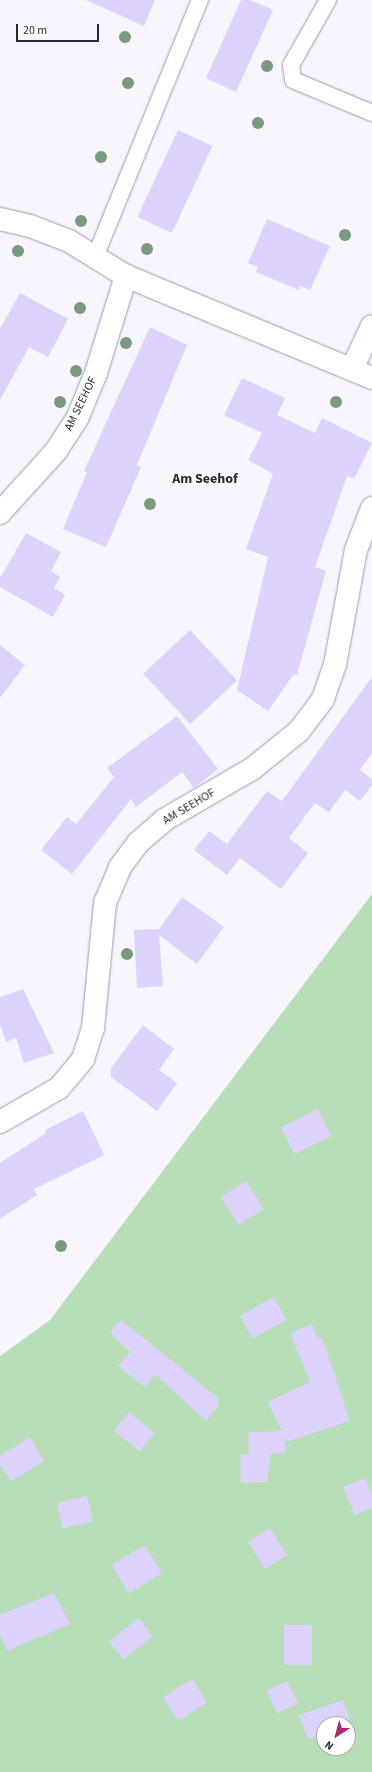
<!DOCTYPE html>
<style>
body{margin:0}
#map{position:relative;width:372px;height:1772px;overflow:hidden;background:#f8f5ff;font-family:"Source Sans 3",sans-serif}
div>[style]{position:absolute}
[style*='--x']{left:calc(var(--x)*1px);top:calc(var(--y)*1px);width:calc(var(--w)*1px);rotate:calc(var(--a)*1deg)}
.green>*{inset:0;background:#b8deb8}
.building>*{inset:0;background:#dcd2fc;transform-origin:0 0}
.roads{filter:drop-shadow(0 0 1px #9e99af) drop-shadow(0 0 1px #9e99af)}
.lane>*{height:16px;margin:-8px;padding:0 8px;transform-origin:8px;border-radius:8px;background:#fff}
.street>*{height:22px;margin:-11px;padding:0 11px;transform-origin:11px;border-radius:11px;background:#fff}
.trees>*{width:12px;height:12px;margin:-6px;border-radius:50%;background:#7a9a80}
span{translate:-50% -50%;white-space:nowrap;text-align:center;line-height:1.15;-webkit-text-stroke:4px #fff;paint-order:stroke}
.street-label{font-size:12px;color:#2a2831}
.quarter-label{font-size:14px;color:#2b2638;font-weight:700}
.north{position:absolute;left:316px;top:1716px;width:40px;height:40px;box-sizing:border-box;background:#fff;border:1px solid #aaa9ad;border-radius:50%;rotate:216deg;font-size:11px;font-weight:700;line-height:16px;text-align:center;color:#2a2831}
.north::after{content:'';display:block;margin:auto;width:14px;height:18px;background:#ae2970;clip-path:polygon(50% 0,100% 100%,50% 72%,0 100%)}
.scale{position:absolute;left:16px;top:24px;width:83px;height:18px;box-sizing:border-box;border:2px solid #2a2831;border-top:0;padding-left:5px;font-size:12px;line-height:14px;white-space:nowrap;color:#2a2831;-webkit-text-stroke:3px #fff;paint-order:stroke}
</style>
<div id="map">
<div class="green">
<i style="clip-path:polygon(evenodd,372px 894px,372px 1772px,0 1772px,0 1356px,50px 1320px,372px 894px,324px 1724px,348px 1724px,348px 1748px,324px 1748px,324px 1724px)"></i>
</div>
<div class="building">
<i style="clip-path:polygon(86px 0,155px 0,144px 26px)"></i>
<i style="clip-path:polygon(241px 0,250px 0,273px 10px,236px 92px,206px 78px)"></i>
<i style="left:178px;top:130px;width:38px;height:96px;rotate:25deg"></i>
<i style="clip-path:polygon(267px 219px,330px 246px,310px 290px,300px 286px,299px 290px,256px 272px,258px 267px,248px 263px)"></i>
<i style="clip-path:polygon(20px 293px,68px 319px,48px 357px,29px 347px,0 400px,0 329px)"></i>
<i style="clip-path:polygon(150px 327px,187px 345px,137px 465px,141px 467px,106px 547px,63px 529px,87px 472px,84px 471px)"></i>
<i style="clip-path:polygon(242px 378px,285px 398px,277px 415px,315px 433px,322px 418px,372px 443px,354px 479px,347px 476px,315px 567px,326px 571px,297px 675px,293px 675px,268px 711px,237px 690px,268px 557px,246px 549px,273px 474px,248px 460px,262px 433px,224px 415px)"></i>
<i style="clip-path:polygon(26px 533px,61px 552px,51px 571px,60px 577px,54px 588px,65px 595px,53px 617px,0 587px,0 578px)"></i>
<i style="left:190px;top:630px;width:69px;height:64px;rotate:47deg"></i>
<i style="clip-path:polygon(0 645px,25px 665px,0 698px)"></i>
<i style="clip-path:polygon(372px 677px,372px 753px,360px 770px,372px 779px,372px 785px,360px 801px,345px 790px,329px 812px,315px 803px,289px 838px,308px 853px,281px 889px,240px 858px,227px 875px,194px 850px,209px 831px,227px 844px,267px 791px,282px 801px)"></i>
<i style="clip-path:polygon(177px 716px,218px 769px,194px 788px,182px 772px,136px 807px,131px 799px,72px 874px,41px 850px,67px 817px,76px 824px,114px 777px,107px 768px)"></i>
<i style="clip-path:polygon(182px 897px,224px 927px,197px 964px,159px 935px,163px 986px,137px 988px,134px 930px,159px 929px)"></i>
<i style="clip-path:polygon(23px 989px,54px 1053px,24px 1063px,16px 1038px,6px 1042px,0 1025px,0 997px)"></i>
<i style="clip-path:polygon(143px 1025px,174px 1049px,159px 1070px,177px 1083px,157px 1111px,111px 1077px,111px 1068px)"></i>
<i style="left:318px;top:1109px;width:30px;height:41px;rotate:64deg"></i>
<i style="clip-path:polygon(83px 1111px,104px 1155px,34px 1189px,37px 1195px,0 1219px,0 1163px,46px 1133px,45px 1130px)"></i>
<i style="left:246px;top:1181px;width:33px;height:30px;rotate:57deg"></i>
<i style="left:274px;top:1297px;width:26px;height:39px;rotate:61deg"></i>
<i style="clip-path:polygon(121px 1320px,218px 1398px,218px 1407px,206px 1421px,155px 1374px,145px 1387px,118px 1366px,130px 1352px,110px 1333px)"></i>
<i style="clip-path:polygon(312px 1324px,318px 1339px,322px 1337px,350px 1421px,287px 1442px,285px 1437px,285px 1453px,271px 1453px,267px 1482px,241px 1483px,240px 1454px,249px 1454px,248px 1432px,282px 1431px,268px 1402px,310px 1382px,290px 1333px)"></i>
<i style="left:129px;top:1412px;width:33px;height:24px;rotate:39deg"></i>
<i style="clip-path:polygon(30px 1437px,44px 1461px,11px 1481px,0 1465px,0 1456px)"></i>
<i style="clip-path:polygon(365px 1478px,372px 1494px,372px 1508px,355px 1515px,343px 1487px)"></i>
<i style="left:87px;top:1496px;width:26px;height:31px;rotate:77deg"></i>
<i style="left:270px;top:1528px;width:32px;height:26px;rotate:58deg"></i>
<i style="left:145px;top:1545px;width:33px;height:39px;rotate:59deg"></i>
<i style="clip-path:polygon(54px 1593px,70px 1624px,7px 1651px,0 1634px,0 1615px)"></i>
<i style="left:139px;top:1618px;width:23px;height:38px;rotate:52deg"></i>
<i style="left:284px;top:1625px;width:28px;height:40px"></i>
<i style="left:192px;top:1679px;width:28px;height:34px;rotate:58deg"></i>
<i style="left:287px;top:1681px;width:25px;height:23px;rotate:64deg"></i>
<i style="clip-path:polygon(343px 1700px,351px 1724px,324px 1724px,324px 1733px,308px 1739px,299px 1715px)"></i>
</div>
<div class="roads">
<div class="lane">
<i style="--x:328;--y:0;--w:75;--a:119.6"></i>
<i style="--x:291;--y:65;--w:15;--a:82"></i>
<i style="--x:293;--y:80;--w:86;--a:22.7"></i>
<i style="--x:95;--y:257;--w:278;--a:-67.8"></i>
</div>
<div class="street">
<i style="--x:0;--y:219;--w:31;--a:13"></i>
<i style="--x:30;--y:226;--w:42;--a:21"></i>
<i style="--x:69;--y:241;--w:67;--a:31.6"></i>
<i style="--x:126;--y:276;--w:266;--a:22.5"></i>
<i style="--x:352;--y:369;--w:47;--a:-65.1"></i>
<i style="--x:0;--y:513;--w:84;--a:-47.9"></i>
<i style="--x:56;--y:451;--w:38;--a:-57"></i>
<i style="--x:77;--y:419;--w:50;--a:-67.6"></i>
<i style="--x:96;--y:373;--w:102;--a:-72.8"></i>
<i style="--x:0;--y:1122;--w:68;--a:-30"></i>
<i style="--x:59;--y:1088;--w:38;--a:-50"></i>
<i style="--x:83;--y:1059;--w:33;--a:-72"></i>
<i style="--x:93;--y:1028;--w:126;--a:-84.5"></i>
<i style="--x:105;--y:903;--w:39;--a:-67"></i>
<i style="--x:120;--y:867;--w:31;--a:-53"></i>
<i style="--x:139;--y:842;--w:33;--a:-41"></i>
<i style="--x:164;--y:820;--w:102;--a:-30.1"></i>
<i style="--x:252;--y:769;--w:60;--a:-39"></i>
<i style="--x:299;--y:731;--w:40;--a:-53"></i>
<i style="--x:323;--y:699;--w:36;--a:-71"></i>
<i style="--x:335;--y:665;--w:117;--a:-79.7"></i>
<i style="--x:356;--y:550;--w:45;--a:-69.1"></i>
</div>
</div>
<div class="trees">
<i style="left:125px;top:37px"></i>
<i style="left:267px;top:66px"></i>
<i style="left:128px;top:83px"></i>
<i style="left:258px;top:123px"></i>
<i style="left:101px;top:157px"></i>
<i style="left:81px;top:221px"></i>
<i style="left:345px;top:235px"></i>
<i style="left:147px;top:249px"></i>
<i style="left:18px;top:251px"></i>
<i style="left:80px;top:308px"></i>
<i style="left:126px;top:343px"></i>
<i style="left:76px;top:371px"></i>
<i style="left:60px;top:402px"></i>
<i style="left:336px;top:402px"></i>
<i style="left:150px;top:504px"></i>
<i style="left:127px;top:954px"></i>
<i style="left:61px;top:1246px"></i>
</div>
<div class="street-label">
<span style="left:81px;top:404px;rotate:-64deg">AM SEEHOF</span>
<span style="left:189px;top:807px;rotate:-31deg">AM SEEHOF</span>
</div>
<div class="quarter-label">
<span style="left:205px;top:479px">Am Seehof</span>
</div>
<div class="north">N</div>
<div class="scale">20 m</div>
</div>
